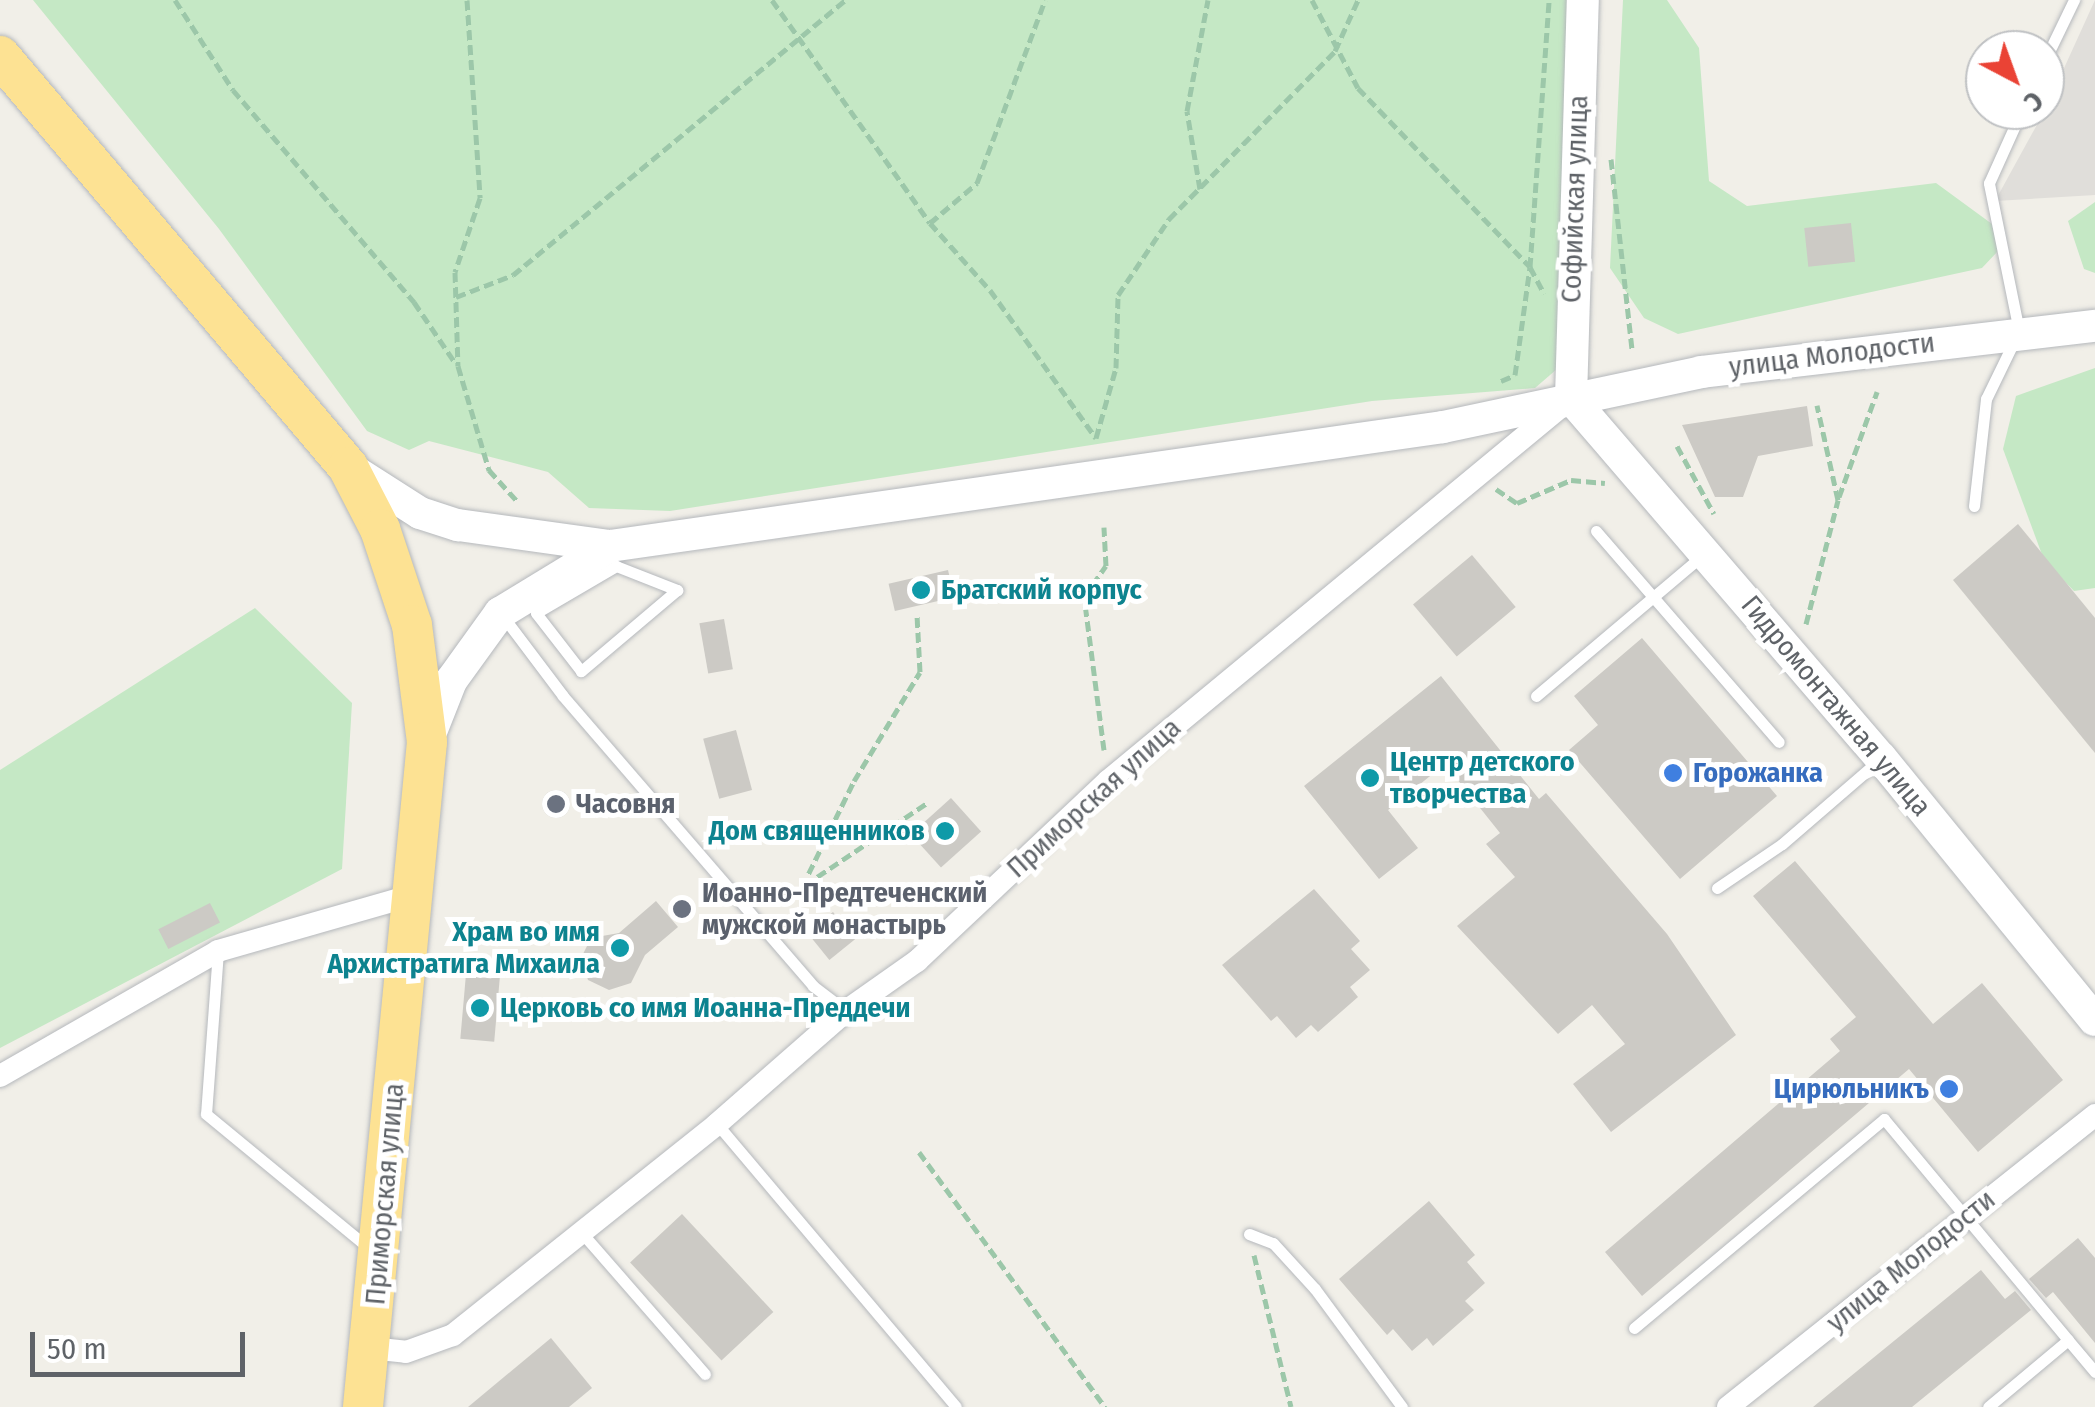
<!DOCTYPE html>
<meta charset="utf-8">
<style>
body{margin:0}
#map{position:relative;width:2095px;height:1407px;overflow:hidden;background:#f1efe8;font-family:"Fira Sans Condensed",sans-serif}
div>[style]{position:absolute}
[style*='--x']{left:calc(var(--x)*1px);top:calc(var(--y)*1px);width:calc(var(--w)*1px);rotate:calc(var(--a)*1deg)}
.industrial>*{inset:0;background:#e0deda}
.green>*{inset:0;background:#c5e8c5}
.building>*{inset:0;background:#cccac5;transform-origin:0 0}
.round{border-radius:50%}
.path>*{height:5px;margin-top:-2.5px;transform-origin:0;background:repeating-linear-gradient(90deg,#9cc7a9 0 10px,transparent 0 15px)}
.roads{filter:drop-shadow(0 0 2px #b5b8bc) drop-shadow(0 0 2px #b5b8bc)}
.lane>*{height:11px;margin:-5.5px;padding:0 5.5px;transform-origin:5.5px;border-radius:5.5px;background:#fff}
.street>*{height:22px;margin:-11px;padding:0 11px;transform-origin:11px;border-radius:11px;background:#fff}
.secondary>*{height:32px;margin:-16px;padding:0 16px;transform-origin:16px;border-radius:16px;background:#fff}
.highway>*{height:40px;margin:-20px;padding:0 20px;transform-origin:20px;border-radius:20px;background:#fde293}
.dots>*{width:28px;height:28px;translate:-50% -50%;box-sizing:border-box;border:5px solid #fff;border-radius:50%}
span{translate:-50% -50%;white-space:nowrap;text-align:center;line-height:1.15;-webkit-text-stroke:10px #fff;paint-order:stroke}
.street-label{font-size:28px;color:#5f6368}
.culture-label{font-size:28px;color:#0d838f;font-weight:700}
.left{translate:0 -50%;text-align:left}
.right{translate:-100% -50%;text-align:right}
.shop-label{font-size:28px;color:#366cbe;font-weight:700}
.worship-label{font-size:28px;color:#5b616d;font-weight:700}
.north{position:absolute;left:1965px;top:30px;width:100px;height:100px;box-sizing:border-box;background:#fff;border:2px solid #bfc1c3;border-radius:50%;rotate:139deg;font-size:28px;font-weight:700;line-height:40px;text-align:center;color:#5f6368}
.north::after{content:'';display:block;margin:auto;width:35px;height:45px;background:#ea4335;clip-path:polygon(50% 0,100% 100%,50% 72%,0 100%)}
.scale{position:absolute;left:30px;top:1332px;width:215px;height:45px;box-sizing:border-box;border:5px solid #5f6368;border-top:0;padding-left:12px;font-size:30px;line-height:35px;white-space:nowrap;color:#5f6368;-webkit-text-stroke:8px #fff;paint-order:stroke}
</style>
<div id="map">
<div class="industrial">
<i style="clip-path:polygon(2095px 0,2095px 195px,1995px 201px,2045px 110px)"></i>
</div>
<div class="green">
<i style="clip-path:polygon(33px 0,1573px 0,1557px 369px,1535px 388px,1372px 401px,670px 511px,589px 508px,548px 472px,429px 441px,409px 450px,367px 431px,219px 229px)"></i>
<i style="clip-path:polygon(1623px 0,1667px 0,1699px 48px,1709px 181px,1747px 206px,1936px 183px,1992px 224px,1998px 251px,1982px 268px,1678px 334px,1644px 318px,1610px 268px)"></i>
<i style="clip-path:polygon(2095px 202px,2095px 273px,2084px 269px,2068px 221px)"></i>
<i style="clip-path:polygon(2095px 368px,2095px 588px,2074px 591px,2044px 560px,2003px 449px,2016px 396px)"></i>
<i style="clip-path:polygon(255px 608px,352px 703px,342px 869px,0 1048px,0 770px)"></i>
</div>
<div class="building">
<i style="left:1851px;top:223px;width:39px;height:47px;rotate:84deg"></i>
<i style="clip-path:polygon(1807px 406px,1813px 446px,1758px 456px,1743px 497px,1715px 497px,1682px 425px)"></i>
<i style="clip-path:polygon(2018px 524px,2095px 618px,2095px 753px,1953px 580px)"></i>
<i style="left:1472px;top:555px;width:68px;height:77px;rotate:50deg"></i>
<i style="left:948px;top:570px;width:28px;height:61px;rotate:77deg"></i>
<i style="left:724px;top:619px;width:51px;height:25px;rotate:80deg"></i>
<i style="clip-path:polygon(1642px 638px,1777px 796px,1680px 879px,1569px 750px,1598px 725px,1574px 696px)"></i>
<i style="clip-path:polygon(1441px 676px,1539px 799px,1546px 793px,1667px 934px,1736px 1035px,1611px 1132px,1573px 1084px,1625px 1044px,1592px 1005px,1558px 1034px,1457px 926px,1515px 877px,1486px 844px,1500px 833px,1445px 764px,1388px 810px,1418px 848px,1379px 879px,1304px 786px)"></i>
<i style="left:736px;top:730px;width:62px;height:34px;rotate:75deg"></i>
<i class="round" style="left:542px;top:790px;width:28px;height:28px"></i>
<i style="left:951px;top:798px;width:45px;height:54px;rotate:48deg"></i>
<i style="clip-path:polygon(1795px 861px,1933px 1024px,1982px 983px,2063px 1080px,1978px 1152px,1909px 1069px,1642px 1296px,1605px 1252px,1840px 1051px,1830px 1039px,1856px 1017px,1753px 896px)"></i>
<i style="clip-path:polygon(1314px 889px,1360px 941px,1351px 949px,1370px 970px,1350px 987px,1358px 997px,1318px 1032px,1311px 1025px,1296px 1038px,1277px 1016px,1271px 1021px,1222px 965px)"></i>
<i style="clip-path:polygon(656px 901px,678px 927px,645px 955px,631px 983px,609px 990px,588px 980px,581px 958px,591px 938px,619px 933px)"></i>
<i style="left:210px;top:903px;width:22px;height:58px;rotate:63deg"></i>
<i style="left:833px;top:912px;width:35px;height:33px;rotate:51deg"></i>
<i style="left:466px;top:974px;width:34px;height:65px;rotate:5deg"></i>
<i style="clip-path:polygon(1429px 1201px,1475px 1255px,1467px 1262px,1485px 1283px,1465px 1301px,1474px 1310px,1433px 1346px,1427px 1338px,1412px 1351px,1393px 1329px,1387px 1335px,1339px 1279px)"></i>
<i style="left:682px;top:1214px;width:134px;height:71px;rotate:47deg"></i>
<i style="clip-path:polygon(2078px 1238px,2095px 1258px,2095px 1343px,2053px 1292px,2046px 1298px,2029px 1279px)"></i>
<i style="clip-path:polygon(1981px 1270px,2005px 1299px,2015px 1291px,2031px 1310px,1912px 1407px,1813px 1407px)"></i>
<i style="clip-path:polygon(551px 1338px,592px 1388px,569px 1407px,468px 1407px)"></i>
</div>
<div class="path">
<i style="--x:175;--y:0;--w:107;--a:57.2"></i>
<i style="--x:233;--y:90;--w:279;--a:49.5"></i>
<i style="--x:414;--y:302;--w:75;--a:55.9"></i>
<i style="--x:467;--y:0;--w:198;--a:86.2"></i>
<i style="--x:480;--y:198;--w:78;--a:108.7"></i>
<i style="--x:455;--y:272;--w:94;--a:88.2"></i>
<i style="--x:458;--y:366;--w:109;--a:73.4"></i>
<i style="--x:489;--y:470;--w:43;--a:47.8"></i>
<i style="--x:772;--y:0;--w:273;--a:54.7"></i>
<i style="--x:930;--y:223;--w:90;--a:48.2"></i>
<i style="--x:990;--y:290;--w:182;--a:54.4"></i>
<i style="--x:1312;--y:0;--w:99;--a:62.4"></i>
<i style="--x:1358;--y:88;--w:248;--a:46.1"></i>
<i style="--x:1530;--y:267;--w:30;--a:62"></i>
<i style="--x:1611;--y:159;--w:191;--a:83.7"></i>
<i style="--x:1200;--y:189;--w:79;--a:-99.5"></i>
<i style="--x:1187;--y:111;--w:113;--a:-79.3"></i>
<i style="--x:930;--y:223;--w:62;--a:-40.4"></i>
<i style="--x:977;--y:183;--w:195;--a:-69.6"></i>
<i style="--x:456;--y:297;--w:61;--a:-21.1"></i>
<i style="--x:513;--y:275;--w:432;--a:-39.6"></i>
<i style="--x:1501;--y:381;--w:15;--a:-23"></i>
<i style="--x:1515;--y:375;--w:109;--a:-82.1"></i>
<i style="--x:1530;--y:267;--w:268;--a:-85.9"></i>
<i style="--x:1096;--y:438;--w:73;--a:-74.1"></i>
<i style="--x:1116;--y:368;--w:73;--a:-88.4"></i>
<i style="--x:1118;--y:295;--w:92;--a:-56.1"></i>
<i style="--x:1169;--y:219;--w:236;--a:-45.3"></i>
<i style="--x:1335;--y:51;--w:56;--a:-65.7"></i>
<i style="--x:1677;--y:446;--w:77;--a:61.4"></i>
<i style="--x:1496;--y:489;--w:25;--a:34"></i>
<i style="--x:1517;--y:503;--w:59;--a:-23.1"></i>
<i style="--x:1571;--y:480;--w:34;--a:5"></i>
<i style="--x:1839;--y:497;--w:112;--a:-70.1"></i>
<i style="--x:1806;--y:624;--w:128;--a:-75.5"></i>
<i style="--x:1838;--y:500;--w:97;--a:-102.5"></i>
<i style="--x:1104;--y:750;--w:154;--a:-97.4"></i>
<i style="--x:1084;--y:597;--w:38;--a:-55"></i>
<i style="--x:1106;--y:566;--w:39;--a:-93"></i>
<i style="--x:805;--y:885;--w:147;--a:-33.9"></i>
<i style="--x:802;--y:887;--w:118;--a:-63.9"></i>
<i style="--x:854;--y:781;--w:127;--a:-58.8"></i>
<i style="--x:920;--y:672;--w:57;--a:-93"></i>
<i style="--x:919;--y:1152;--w:316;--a:53.9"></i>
<i style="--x:1254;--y:1255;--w:156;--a:76.3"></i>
</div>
<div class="roads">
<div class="lane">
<i style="--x:2045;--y:60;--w:67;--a:-64.2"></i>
<i style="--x:1974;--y:506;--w:108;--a:-83.6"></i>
<i style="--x:1986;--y:399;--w:76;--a:-64.1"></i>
<i style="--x:2019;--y:331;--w:151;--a:-101.5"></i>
<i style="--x:1989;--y:183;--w:80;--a:-65.7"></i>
<i style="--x:1596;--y:531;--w:279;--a:49.1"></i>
<i style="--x:616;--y:566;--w:66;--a:21.5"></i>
<i style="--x:677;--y:590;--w:126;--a:139.8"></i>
<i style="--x:581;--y:671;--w:73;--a:-127.8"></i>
<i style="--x:536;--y:613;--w:93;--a:-30.4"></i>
<i style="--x:502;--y:615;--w:101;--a:53"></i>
<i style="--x:563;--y:696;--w:383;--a:49.2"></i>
<i style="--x:813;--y:986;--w:41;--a:37.1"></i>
<i style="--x:1536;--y:696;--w:219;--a:-40.2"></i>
<i style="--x:1717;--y:888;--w:78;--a:-34.1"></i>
<i style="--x:1782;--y:844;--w:127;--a:-40.8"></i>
<i style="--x:218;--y:951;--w:163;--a:94.2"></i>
<i style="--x:206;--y:1114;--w:212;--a:39.5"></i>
<i style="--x:717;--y:1124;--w:370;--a:49.8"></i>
<i style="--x:582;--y:1233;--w:187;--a:48.9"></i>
<i style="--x:1249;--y:1234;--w:26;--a:21"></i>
<i style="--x:1273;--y:1243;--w:62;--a:47.6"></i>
<i style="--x:1315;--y:1289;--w:147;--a:53.6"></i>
<i style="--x:1634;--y:1328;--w:326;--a:-39.9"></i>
<i style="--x:1884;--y:1119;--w:288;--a:50.2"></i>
<i style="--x:2068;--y:1340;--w:104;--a:140.1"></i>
<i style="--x:2068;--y:1340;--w:42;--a:49.8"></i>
</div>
<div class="street">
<i style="--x:0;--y:1076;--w:251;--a:-29.8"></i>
<i style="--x:218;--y:951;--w:203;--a:-16"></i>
<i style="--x:370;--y:1348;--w:36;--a:6"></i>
<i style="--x:406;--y:1352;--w:50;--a:-19.9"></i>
<i style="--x:453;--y:1335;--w:338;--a:-38.6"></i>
<i style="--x:717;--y:1124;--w:171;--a:-41.2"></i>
<i style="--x:846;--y:1011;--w:87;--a:-35.2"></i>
<i style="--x:917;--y:961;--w:262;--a:-43.3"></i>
<i style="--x:1108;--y:781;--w:592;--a:-39.58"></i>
<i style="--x:1728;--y:1407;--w:469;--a:-38.5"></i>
</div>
<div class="secondary">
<i style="--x:1571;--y:398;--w:475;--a:49.3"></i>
<i style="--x:1881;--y:758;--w:338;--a:50.8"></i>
<i style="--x:1571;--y:398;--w:398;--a:-88.3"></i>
<i style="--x:348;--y:467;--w:85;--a:32.6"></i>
<i style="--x:420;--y:513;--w:40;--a:18"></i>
<i style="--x:458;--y:525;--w:153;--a:7.9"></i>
<i style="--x:610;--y:546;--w:841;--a:-8.13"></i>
<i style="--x:1443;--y:427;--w:264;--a:-12"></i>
<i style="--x:1701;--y:372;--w:397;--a:-6.7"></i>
<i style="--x:427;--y:742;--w:66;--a:-68.5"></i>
<i style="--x:451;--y:681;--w:84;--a:-54.2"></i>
<i style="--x:500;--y:613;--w:129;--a:-31.3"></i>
</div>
<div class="highway">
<i style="--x:0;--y:56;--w:539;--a:49.74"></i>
<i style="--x:348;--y:467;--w:70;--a:62.7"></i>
<i style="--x:380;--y:529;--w:101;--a:71.6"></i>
<i style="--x:412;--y:625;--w:118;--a:82.7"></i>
<i style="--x:427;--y:742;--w:668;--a:95.5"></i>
</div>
</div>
<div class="dots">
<i style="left:921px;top:590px;background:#0f9aa8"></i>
<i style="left:1673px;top:773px;background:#3f7fe0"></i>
<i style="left:1370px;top:778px;background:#0f9aa8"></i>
<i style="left:556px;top:804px;background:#6b7280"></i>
<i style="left:945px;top:831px;background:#0f9aa8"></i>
<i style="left:682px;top:909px;background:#6b7280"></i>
<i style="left:620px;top:948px;background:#0f9aa8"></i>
<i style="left:480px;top:1008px;background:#0f9aa8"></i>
<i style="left:1949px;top:1089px;background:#3f7fe0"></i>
</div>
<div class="street-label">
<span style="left:1575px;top:199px;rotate:-88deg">Софийская улица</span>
<span style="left:1832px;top:355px;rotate:-7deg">улица Молодости</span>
<span style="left:1836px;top:706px;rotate:50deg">Гидромонтажная улица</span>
<span style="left:1094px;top:798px;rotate:-42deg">Приморская улица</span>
<span style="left:385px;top:1194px;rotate:-85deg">Приморская улица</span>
<span style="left:1911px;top:1261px;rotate:-39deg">улица Молодости</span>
</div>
<div class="culture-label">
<span class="left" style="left:941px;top:590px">Братский корпус</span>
<span class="left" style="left:1390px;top:778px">Центр детского<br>творчества</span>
<span class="right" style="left:925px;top:831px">Дом священников</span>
<span class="right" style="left:600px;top:948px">Храм во имя<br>Архистратига Михаила</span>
<span class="left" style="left:500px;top:1008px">Церковь со имя Иоанна-Преддечи</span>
</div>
<div class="shop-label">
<span class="left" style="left:1693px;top:773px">Горожанка</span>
<span class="right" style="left:1929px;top:1089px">Цирюльникъ</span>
</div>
<div class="worship-label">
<span class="left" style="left:576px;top:804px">Часовня</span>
<span class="left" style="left:702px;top:909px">Иоанно-Предтеченский<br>мужской монастырь</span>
</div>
<div class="north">С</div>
<div class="scale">50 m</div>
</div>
